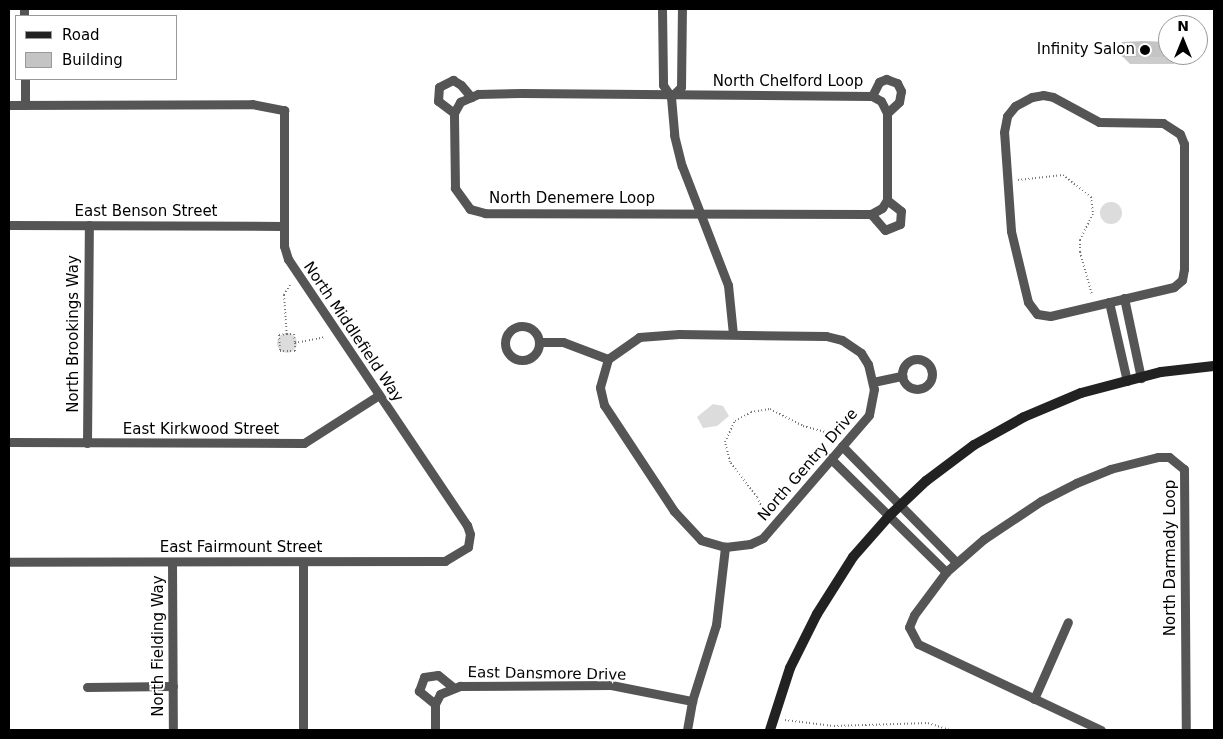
<!DOCTYPE html>
<style>
body{margin:0}
#map{position:relative;width:1223px;height:739px;overflow:hidden;background:#fff;font-family:"DejaVu Sans",sans-serif}
div>[style]{position:absolute}
[style*='--x']{left:calc(var(--x)*1px);top:calc(var(--y)*1px);width:calc(var(--w)*1px);rotate:calc(var(--a)*1deg)}
.green>*{inset:0;background:#dcdcdc}
.round{border-radius:50%}
.shadow>*{inset:0;background:#0003}
.building>*{inset:0;background:#c4c4c4}
.path>*{height:2px;margin-top:-1px;transform-origin:0;background:repeating-linear-gradient(90deg,#777 0 1px,transparent 0 3.5px)}
.street>*{height:9px;margin:-4.5px;padding:0 4.5px;transform-origin:4.5px;border-radius:4.5px;background:#555}
.street>.ring{margin:-4.5px;padding:0;box-sizing:content-box;background:none;border:9px solid #555;border-radius:50%}
.secondary>*{height:10px;margin:-5px;padding:0 5px;transform-origin:5px;border-radius:5px;background:#222}
.dots>*{width:14px;height:14px;translate:-50% -50%;box-sizing:border-box;border:2px solid #fff;border-radius:50%}
span{translate:-50% -50%;white-space:nowrap;text-align:center;line-height:1.15;-webkit-text-stroke:4px #fff;paint-order:stroke}
.poi-label{font-size:15px;color:#000}
.right{translate:-100% -50%;text-align:right}
.street-label{font-size:15px;color:#000}
.frame{position:absolute;inset:0;border:10px solid #000;pointer-events:none}
.legend{position:absolute;left:15px;top:15px;width:162px;height:65px;box-sizing:border-box;background:#fff;border:1px solid #999;margin:0;padding:6px 9px;list-style:none;font-size:15px;color:#000}
.legend li{display:flex;align-items:center;gap:10px;height:25px}
.legend b{width:25px;border:1px solid #999}
.north{position:absolute;left:1158px;top:15px;width:50px;height:50px;box-sizing:border-box;background:#fff;border:1px solid #999;border-radius:50%;rotate:0deg;font-size:14px;font-weight:700;line-height:20px;text-align:center;color:#000}
.north::after{content:'';display:block;margin:auto;width:18px;height:22px;background:#000;clip-path:polygon(50% 0,100% 100%,50% 72%,0 100%)}
</style>
<div id="map">
<div class="green">
<i class="round" style="left:1100px;top:202px;width:22px;height:22px"></i>
<i class="round" style="left:277px;top:333px;width:20px;height:20px"></i>
<i style="clip-path:polygon(713px 404px,723px 406px,729px 416px,717px 426px,703px 428px,697px 417px)"></i>
</div>
<div class="shadow">
<i style="clip-path:polygon(1168px 44px,1168px 55px,1174px 55px,1174px 64px,1130px 64px,1123px 57px)"></i>
</div>
<div class="building">
<i style="clip-path:polygon(1143px 41px,1168px 42px,1168px 57px,1122px 57px,1122px 42px)"></i>
</div>
<div class="path">
<i style="--x:1018;--y:180;--w:45;--a:-6.3"></i>
<i style="--x:1063;--y:175;--w:36;--a:38"></i>
<i style="--x:1091;--y:197;--w:17;--a:83"></i>
<i style="--x:1093;--y:214;--w:29;--a:117"></i>
<i style="--x:1080;--y:240;--w:12;--a:90"></i>
<i style="--x:1080;--y:252;--w:45;--a:74.4"></i>
<i style="--x:290;--y:285;--w:12;--a:121"></i>
<i style="--x:284;--y:295;--w:39;--a:86"></i>
<i style="--x:287;--y:334;--w:8;--a:173"></i>
<i style="--x:279;--y:335;--w:16;--a:86"></i>
<i style="--x:280;--y:351;--w:15;--a:0"></i>
<i style="--x:295;--y:351;--w:8;--a:-90"></i>
<i style="--x:287;--y:334;--w:7;--a:0"></i>
<i style="--x:294;--y:334;--w:9;--a:84"></i>
<i style="--x:295;--y:343;--w:31;--a:-11"></i>
<i style="--x:767;--y:517;--w:22;--a:-117"></i>
<i style="--x:757;--y:497;--w:44;--a:-127.6"></i>
<i style="--x:730;--y:462;--w:21;--a:-104"></i>
<i style="--x:725;--y:442;--w:23;--a:-65"></i>
<i style="--x:735;--y:421;--w:18;--a:-29"></i>
<i style="--x:751;--y:412;--w:19;--a:-9"></i>
<i style="--x:770;--y:409;--w:37;--a:27"></i>
<i style="--x:803;--y:426;--w:35;--a:15"></i>
<i style="--x:785;--y:720;--w:49;--a:7"></i>
<i style="--x:834;--y:726;--w:94;--a:-1.8"></i>
<i style="--x:928;--y:723;--w:22;--a:18"></i>
</div>
<div class="street">
<i style="--x:24;--y:9;--w:7;--a:90"></i>
<i style="--x:662;--y:9;--w:76;--a:89.2"></i>
<i style="--x:663;--y:85;--w:14;--a:56"></i>
<i style="--x:671;--y:97;--w:38;--a:85"></i>
<i style="--x:674;--y:135;--w:32;--a:76"></i>
<i style="--x:682;--y:166;--w:128;--a:68.9"></i>
<i style="--x:728;--y:285;--w:49;--a:84.2"></i>
<i style="--x:25;--y:79;--w:26;--a:90"></i>
<i style="--x:521;--y:93;--w:351;--a:0.5"></i>
<i style="--x:872;--y:96;--w:10;--a:29"></i>
<i style="--x:881;--y:101;--w:13;--a:63"></i>
<i style="--x:887;--y:113;--w:87;--a:90"></i>
<i style="--x:887;--y:200;--w:9;--a:122"></i>
<i style="--x:882;--y:208;--w:13;--a:151"></i>
<i style="--x:871;--y:214;--w:386;--a:-179.9"></i>
<i style="--x:485;--y:213;--w:16;--a:-165"></i>
<i style="--x:470;--y:209;--w:26;--a:-126"></i>
<i style="--x:455;--y:188;--w:75;--a:-90.8"></i>
<i style="--x:454;--y:113;--w:13;--a:-61"></i>
<i style="--x:460;--y:102;--w:20;--a:-24"></i>
<i style="--x:478;--y:94;--w:43;--a:-1.3"></i>
<i style="--x:1043;--y:95;--w:10;--a:11"></i>
<i style="--x:1053;--y:97;--w:52;--a:28.5"></i>
<i style="--x:1099;--y:122;--w:64;--a:0.9"></i>
<i style="--x:1163;--y:123;--w:20;--a:33"></i>
<i style="--x:1180;--y:134;--w:11;--a:68"></i>
<i style="--x:1184;--y:144;--w:125;--a:90"></i>
<i style="--x:1184;--y:269;--w:11;--a:100"></i>
<i style="--x:1182;--y:280;--w:11;--a:139"></i>
<i style="--x:1174;--y:287;--w:127;--a:166.8"></i>
<i style="--x:1050;--y:316;--w:13;--a:-171"></i>
<i style="--x:1037;--y:314;--w:15;--a:-127"></i>
<i style="--x:1028;--y:302;--w:73;--a:-103.5"></i>
<i style="--x:1011;--y:231;--w:99;--a:-94"></i>
<i style="--x:1004;--y:132;--w:16;--a:-79"></i>
<i style="--x:1007;--y:116;--w:13;--a:-51"></i>
<i style="--x:1015;--y:106;--w:19;--a:-28"></i>
<i style="--x:1032;--y:97;--w:11;--a:-10"></i>
<i style="--x:872;--y:96;--w:16;--a:-63"></i>
<i style="--x:879;--y:82;--w:8;--a:-23"></i>
<i style="--x:886;--y:79;--w:12;--a:20"></i>
<i style="--x:897;--y:83;--w:9;--a:63"></i>
<i style="--x:901;--y:91;--w:11;--a:100"></i>
<i style="--x:899;--y:102;--w:16;--a:137"></i>
<i style="--x:671;--y:97;--w:14;--a:-45"></i>
<i style="--x:681;--y:87;--w:78;--a:-89.3"></i>
<i style="--x:9;--y:105;--w:243;--a:-0.2"></i>
<i style="--x:252;--y:104;--w:33;--a:11"></i>
<i style="--x:284;--y:110;--w:136;--a:90"></i>
<i style="--x:284;--y:246;--w:14;--a:73"></i>
<i style="--x:288;--y:259;--w:321;--a:56.1"></i>
<i style="--x:467;--y:525;--w:9;--a:72"></i>
<i style="--x:470;--y:534;--w:13;--a:99"></i>
<i style="--x:468;--y:547;--w:27;--a:149"></i>
<i style="--x:445;--y:561;--w:436;--a:179.9"></i>
<i style="--x:454;--y:113;--w:20;--a:-143"></i>
<i style="--x:438;--y:101;--w:14;--a:-86"></i>
<i style="--x:439;--y:87;--w:16;--a:-27"></i>
<i style="--x:453;--y:80;--w:9;--a:32"></i>
<i style="--x:461;--y:85;--w:16;--a:50"></i>
<i style="--x:871;--y:214;--w:21;--a:49"></i>
<i style="--x:885;--y:230;--w:16;--a:-22"></i>
<i style="--x:900;--y:224;--w:13;--a:-86"></i>
<i style="--x:901;--y:211;--w:18;--a:-142"></i>
<i style="--x:9;--y:225;--w:274;--a:0.2"></i>
<i style="--x:1124;--y:298;--w:82;--a:78"></i>
<i style="--x:1109;--y:302;--w:81;--a:77.2"></i>
<i class="ring" style="left:505px;top:326px;width:25px;height:25px"></i>
<i style="--x:679;--y:334;--w:147;--a:0.8"></i>
<i style="--x:826;--y:336;--w:16;--a:14"></i>
<i style="--x:842;--y:340;--w:23;--a:34"></i>
<i style="--x:861;--y:353;--w:13;--a:58"></i>
<i style="--x:868;--y:364;--w:26;--a:77"></i>
<i style="--x:874;--y:389;--w:26;--a:101"></i>
<i style="--x:869;--y:415;--w:162;--a:130.8"></i>
<i style="--x:763;--y:538;--w:14;--a:155"></i>
<i style="--x:750;--y:544;--w:25;--a:173"></i>
<i style="--x:725;--y:547;--w:25;--a:-164"></i>
<i style="--x:701;--y:540;--w:40;--a:-133"></i>
<i style="--x:674;--y:511;--w:127;--a:-123.4"></i>
<i style="--x:604;--y:405;--w:18;--a:-103"></i>
<i style="--x:600;--y:387;--w:29;--a:-74"></i>
<i style="--x:608;--y:359;--w:38;--a:-35"></i>
<i style="--x:639;--y:337;--w:40;--a:-4.3"></i>
<i style="--x:539;--y:342;--w:24;--a:0"></i>
<i style="--x:563;--y:342;--w:48;--a:20.7"></i>
<i class="ring" style="left:902px;top:359px;width:21px;height:21px"></i>
<i style="--x:873;--y:382;--w:30;--a:-12"></i>
<i style="--x:9;--y:442;--w:295;--a:0.2"></i>
<i style="--x:304;--y:443;--w:89;--a:-32.6"></i>
<i style="--x:87;--y:443;--w:218;--a:-89.5"></i>
<i style="--x:842;--y:446;--w:163;--a:45.5"></i>
<i style="--x:830;--y:458;--w:163;--a:44.5"></i>
<i style="--x:172;--y:562;--w:168;--a:89.7"></i>
<i style="--x:303;--y:563;--w:167;--a:90"></i>
<i style="--x:87;--y:687;--w:86;--a:-0.7"></i>
<i style="--x:1034;--y:699;--w:84;--a:-66.2"></i>
<i style="--x:435;--y:704;--w:21;--a:-141"></i>
<i style="--x:419;--y:691;--w:15;--a:-70"></i>
<i style="--x:424;--y:677;--w:14;--a:-8"></i>
<i style="--x:438;--y:675;--w:19;--a:39"></i>
<i style="--x:435;--y:730;--w:26;--a:-90"></i>
<i style="--x:435;--y:704;--w:11;--a:-63"></i>
<i style="--x:440;--y:694;--w:22;--a:-22"></i>
<i style="--x:460;--y:686;--w:151;--a:-0.4"></i>
<i style="--x:611;--y:685;--w:83;--a:11.2"></i>
<i style="--x:687;--y:730;--w:29;--a:-80"></i>
<i style="--x:692;--y:701;--w:80;--a:-72.5"></i>
<i style="--x:716;--y:625;--w:79;--a:-83.4"></i>
<i style="--x:1101;--y:730;--w:202;--a:-154.8"></i>
<i style="--x:918;--y:644;--w:19;--a:-118"></i>
<i style="--x:909;--y:627;--w:13;--a:-67"></i>
<i style="--x:914;--y:615;--w:54;--a:-53.3"></i>
<i style="--x:946;--y:572;--w:50;--a:-41"></i>
<i style="--x:984;--y:539;--w:69;--a:-33.7"></i>
<i style="--x:1041;--y:501;--w:39;--a:-27"></i>
<i style="--x:1076;--y:483;--w:37;--a:-22"></i>
<i style="--x:1110;--y:469;--w:49;--a:-14"></i>
<i style="--x:1158;--y:457;--w:11;--a:0"></i>
<i style="--x:1169;--y:457;--w:19;--a:39"></i>
<i style="--x:1184;--y:469;--w:261;--a:89.6"></i>
</div>
<div class="secondary">
<i style="--x:770;--y:730;--w:65;--a:-72.1"></i>
<i style="--x:790;--y:668;--w:60;--a:-63.4"></i>
<i style="--x:817;--y:614;--w:67;--a:-57.7"></i>
<i style="--x:853;--y:557;--w:56;--a:-48.6"></i>
<i style="--x:890;--y:515;--w:50;--a:-43.4"></i>
<i style="--x:926;--y:481;--w:60;--a:-36.9"></i>
<i style="--x:974;--y:445;--w:57;--a:-29.2"></i>
<i style="--x:1024;--y:417;--w:62;--a:-22.8"></i>
<i style="--x:1081;--y:393;--w:83;--a:-14.7"></i>
<i style="--x:1161;--y:372;--w:53;--a:-6.5"></i>
</div>
<div class="dots">
<i style="left:1145px;top:50px;background:#000"></i>
</div>
<div class="poi-label">
<span class="right" style="left:1135px;top:50px">Infinity Salon</span>
</div>
<div class="street-label">
<span style="left:788px;top:82px">North Chelford Loop</span>
<span style="left:572px;top:199px">North Denemere Loop</span>
<span style="left:146px;top:212px">East Benson Street</span>
<span style="left:353px;top:332px;rotate:56deg">North Middlefield Way</span>
<span style="left:74px;top:334px;rotate:-90deg">North Brookings Way</span>
<span style="left:201px;top:430px">East Kirkwood Street</span>
<span style="left:808px;top:465px;rotate:-49deg">North Gentry Drive</span>
<span style="left:241px;top:548px">East Fairmount Street</span>
<span style="left:1171px;top:558px;rotate:-90deg">North Darmady Loop</span>
<span style="left:159px;top:646px;rotate:-90deg">North Fielding Way</span>
<span style="left:547px;top:674px;rotate:1deg">East Dansmore Drive</span>
</div>
<div class="frame"></div>
<ul class="legend">
<li><b style="height:6px;background:#222"></b>Road</li>
<li><b style="height:14px;background:#c4c4c4"></b>Building</li>
</ul>
<div class="north">N</div>
</div>
